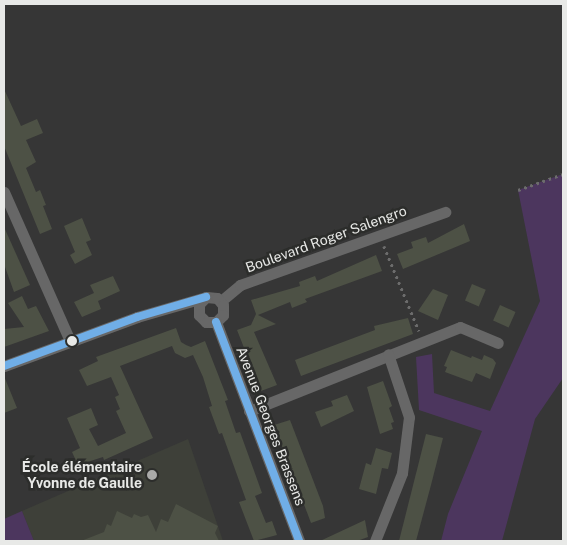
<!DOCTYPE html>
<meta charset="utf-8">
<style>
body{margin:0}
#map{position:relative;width:567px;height:545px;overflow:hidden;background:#363636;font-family:"Public Sans",sans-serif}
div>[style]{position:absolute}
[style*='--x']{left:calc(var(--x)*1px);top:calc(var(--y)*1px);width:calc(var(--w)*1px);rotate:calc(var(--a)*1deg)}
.built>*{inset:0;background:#3e4039}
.green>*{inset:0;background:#4c365e}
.building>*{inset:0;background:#4d5145;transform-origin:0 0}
.path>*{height:2.5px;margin-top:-1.25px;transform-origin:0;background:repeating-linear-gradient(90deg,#6c6c6c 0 2.5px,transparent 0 6.5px)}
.street>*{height:11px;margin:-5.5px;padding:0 5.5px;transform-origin:5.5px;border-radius:5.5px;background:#676767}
.bus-1>*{height:8px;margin:-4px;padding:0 4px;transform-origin:4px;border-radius:4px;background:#70aee7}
.dots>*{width:14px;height:14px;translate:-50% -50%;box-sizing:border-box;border:2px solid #2c2d2b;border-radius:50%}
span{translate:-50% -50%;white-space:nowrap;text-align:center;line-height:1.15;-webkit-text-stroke:5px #2c2d2b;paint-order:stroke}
.street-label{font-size:14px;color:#e8e9e7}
.poi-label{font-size:14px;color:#e8e9e7;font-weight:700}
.right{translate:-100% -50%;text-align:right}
.frame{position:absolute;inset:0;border:5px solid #e8e9e7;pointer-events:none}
</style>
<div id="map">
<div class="built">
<i style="clip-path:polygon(188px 439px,223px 541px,34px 541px,22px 511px)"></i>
</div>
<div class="green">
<i style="clip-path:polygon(563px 174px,563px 378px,535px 419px,502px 541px,441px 541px,448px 514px,482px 431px,419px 410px,416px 357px,432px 354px,434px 393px,490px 411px,540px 301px,518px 190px)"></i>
<i style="clip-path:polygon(22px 511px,34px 541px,4px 541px,4px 519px)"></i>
</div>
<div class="building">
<i style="clip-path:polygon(4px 89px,21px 126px,37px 119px,43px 133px,26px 140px,36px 162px,26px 168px,36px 192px,40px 190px,46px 205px,43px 206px,52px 229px,40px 234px,4px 146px)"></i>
<i style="clip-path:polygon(82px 218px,91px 240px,86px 242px,92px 255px,75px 264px,70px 255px,75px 252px,64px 226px)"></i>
<i style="clip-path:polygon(464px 224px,470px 241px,403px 269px,397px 254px,413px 248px,411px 242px,426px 237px,428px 243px)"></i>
<i style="clip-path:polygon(4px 227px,30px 285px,14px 292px,4px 264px)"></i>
<i style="clip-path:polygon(376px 255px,382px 271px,305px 299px,307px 302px,292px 308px,290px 302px,258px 315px,276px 324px,254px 332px,277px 385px,261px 391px,237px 330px,251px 325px,256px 314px,251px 300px,300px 286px,299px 282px,315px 276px,317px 281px)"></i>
<i style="clip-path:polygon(113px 276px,120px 291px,98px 301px,101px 309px,82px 317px,74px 302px,94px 293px,90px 285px)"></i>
<i style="left:472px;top:284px;width:15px;height:18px;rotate:23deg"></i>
<i style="clip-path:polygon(433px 289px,448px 295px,438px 320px,418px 311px)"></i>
<i style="clip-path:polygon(22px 296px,28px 309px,36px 306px,49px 331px,4px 347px,4px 329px,24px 327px,8px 303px)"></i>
<i style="left:500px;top:305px;width:17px;height:17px;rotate:24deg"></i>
<i style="clip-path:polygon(408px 318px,413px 334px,301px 376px,295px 360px,375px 330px,374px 326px)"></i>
<i style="clip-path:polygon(176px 328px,181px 342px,186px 345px,191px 347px,205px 341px,228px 400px,225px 401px,236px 433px,240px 432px,262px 493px,255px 496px,266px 523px,272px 521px,277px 535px,254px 541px,239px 502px,246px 500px,222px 433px,219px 434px,209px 407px,212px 406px,203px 377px,193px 355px,185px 358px,175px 353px,172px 346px,120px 366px,153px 438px,104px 460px,103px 457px,78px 465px,72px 452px,80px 448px,67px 418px,91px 408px,98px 425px,89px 429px,98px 446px,126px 433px,116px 411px,120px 409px,115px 397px,119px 395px,111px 377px,87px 386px,79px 370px,98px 361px,96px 357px)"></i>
<i style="clip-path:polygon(451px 350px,471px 358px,472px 356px,482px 360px,484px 355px,493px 359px,496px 363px,490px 379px,476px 373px,472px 382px,445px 372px,447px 367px,444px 366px)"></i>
<i style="clip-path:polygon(4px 376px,17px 408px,4px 413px)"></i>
<i style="clip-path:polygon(383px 381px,392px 406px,389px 408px,394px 422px,391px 423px,393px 429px,380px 434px,367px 387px)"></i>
<i style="clip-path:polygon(347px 395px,354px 411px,321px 427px,315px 412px,333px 406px,331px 401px)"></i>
<i style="clip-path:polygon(290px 420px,323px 506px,325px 518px,311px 523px,274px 425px)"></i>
<i style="clip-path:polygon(426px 434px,443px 438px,431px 485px,416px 541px,399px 541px)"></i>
<i style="clip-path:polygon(376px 448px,392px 453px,388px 469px,382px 468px,376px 494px,359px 489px,366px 463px,371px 465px)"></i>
<i style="clip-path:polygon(176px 504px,218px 526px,215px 533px,219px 541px,81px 541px,104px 532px,107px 524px,111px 526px,117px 511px,132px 518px,134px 514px,141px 517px,148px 515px,156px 532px,161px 519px,168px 522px)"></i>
<i style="clip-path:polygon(365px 520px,368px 537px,357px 541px,320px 541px)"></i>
</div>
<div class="path">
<i style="--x:518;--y:190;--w:48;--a:-19.6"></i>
<i style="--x:384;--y:246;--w:92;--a:67.6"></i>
</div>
<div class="street">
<i style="--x:4;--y:192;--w:163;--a:66.1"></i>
<i style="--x:221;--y:301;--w:25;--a:-40"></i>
<i style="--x:240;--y:285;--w:218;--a:-19.6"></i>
<i style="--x:216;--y:322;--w:234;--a:69.2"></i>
<i style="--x:4;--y:366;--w:142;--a:-20.2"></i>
<i style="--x:137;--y:317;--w:72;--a:-16.2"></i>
<i style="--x:206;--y:297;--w:11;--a:5"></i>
<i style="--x:217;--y:298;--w:9;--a:49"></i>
<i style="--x:223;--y:305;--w:10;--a:90"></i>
<i style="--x:223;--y:315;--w:10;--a:135"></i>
<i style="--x:216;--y:322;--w:10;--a:180"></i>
<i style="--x:206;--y:322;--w:10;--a:-135"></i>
<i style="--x:199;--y:315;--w:11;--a:-90"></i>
<i style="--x:199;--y:304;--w:10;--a:-45"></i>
<i style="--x:249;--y:411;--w:227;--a:-21.7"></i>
<i style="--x:460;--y:327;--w:41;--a:22.8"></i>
<i style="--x:375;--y:541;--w:73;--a:-68.3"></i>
<i style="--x:402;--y:473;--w:56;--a:-82.9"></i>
<i style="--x:409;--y:417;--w:66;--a:-108.4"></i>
</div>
<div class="bus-1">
<i style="--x:216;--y:322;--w:234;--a:69.2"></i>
<i style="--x:4;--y:366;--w:142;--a:-20.2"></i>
<i style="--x:137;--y:317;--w:72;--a:-16.2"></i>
</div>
<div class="dots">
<i style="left:72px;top:341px;background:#e8e9e7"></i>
<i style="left:152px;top:475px;background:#aaaaa9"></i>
</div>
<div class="street-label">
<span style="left:326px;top:239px;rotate:-20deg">Boulevard Roger Salengro</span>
<span style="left:271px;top:426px;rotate:69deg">Avenue Georges Brassens</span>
</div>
<div class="poi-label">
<span class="right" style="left:142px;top:475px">École élémentaire<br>Yvonne de Gaulle</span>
</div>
<div class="frame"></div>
</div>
